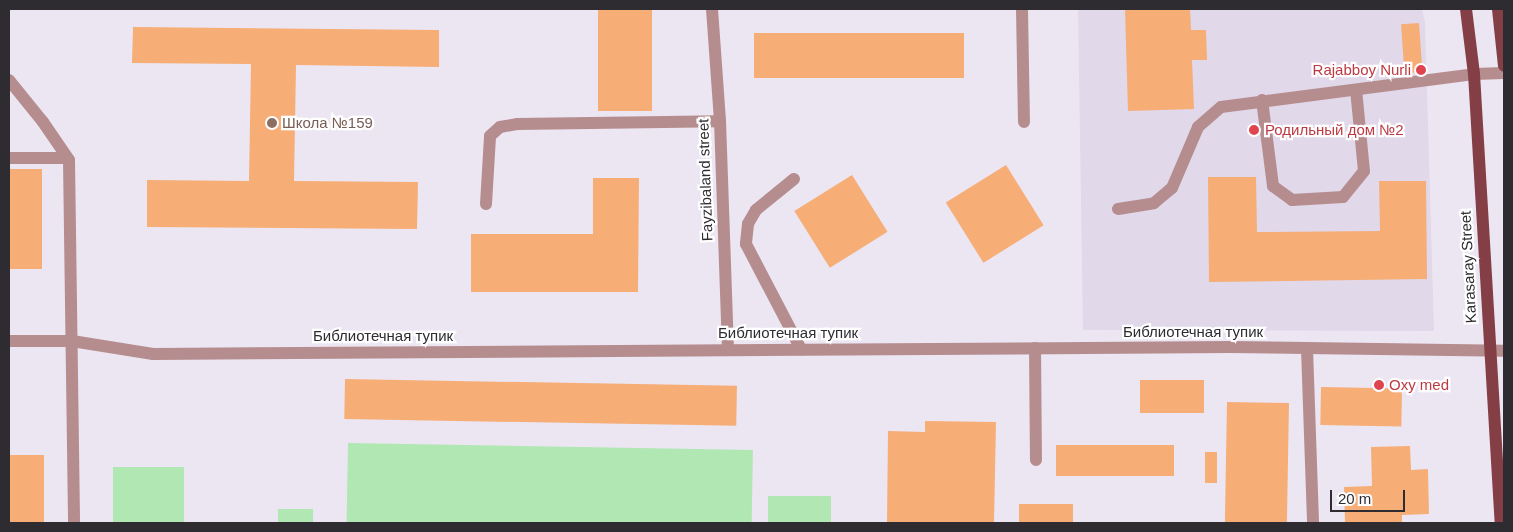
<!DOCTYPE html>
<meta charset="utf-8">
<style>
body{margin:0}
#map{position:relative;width:1513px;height:532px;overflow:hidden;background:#ece6f3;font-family:Helvetica,sans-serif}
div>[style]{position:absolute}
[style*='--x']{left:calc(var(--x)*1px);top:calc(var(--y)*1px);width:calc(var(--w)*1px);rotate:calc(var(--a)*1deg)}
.built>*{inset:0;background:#e1d8ea}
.green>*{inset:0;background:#b1e7b2;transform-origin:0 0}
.building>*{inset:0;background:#f6ad76;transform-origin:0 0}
.minor>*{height:12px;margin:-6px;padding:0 6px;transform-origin:6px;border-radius:6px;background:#b68d8f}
.major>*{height:12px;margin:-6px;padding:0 6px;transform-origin:6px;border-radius:6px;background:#843f46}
.dots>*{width:14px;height:14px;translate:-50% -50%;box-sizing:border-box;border:2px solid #fff;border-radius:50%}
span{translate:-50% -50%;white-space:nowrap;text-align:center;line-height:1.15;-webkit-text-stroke:4.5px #fff;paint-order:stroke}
.health-label{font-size:15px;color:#be3a42}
.right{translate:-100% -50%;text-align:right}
.left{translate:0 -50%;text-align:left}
.education-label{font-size:15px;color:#785e54}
.street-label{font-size:15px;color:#2e2c31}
.frame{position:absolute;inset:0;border:10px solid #2e2c31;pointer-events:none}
.scale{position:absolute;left:1330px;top:490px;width:75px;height:22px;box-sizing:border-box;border:2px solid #2e2c31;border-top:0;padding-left:6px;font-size:15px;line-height:18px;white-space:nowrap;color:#2e2c31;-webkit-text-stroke:4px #fff;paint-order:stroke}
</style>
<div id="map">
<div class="built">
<i style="clip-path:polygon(1078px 9px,1422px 9px,1425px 22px,1434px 331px,1083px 330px)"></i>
</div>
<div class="green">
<i style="left:348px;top:443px;width:405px;height:80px;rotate:1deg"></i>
<i style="left:113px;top:467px;width:71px;height:56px"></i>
<i style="left:831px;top:496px;width:27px;height:63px;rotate:90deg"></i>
<i style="left:278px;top:509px;width:35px;height:14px"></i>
</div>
<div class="building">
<i style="left:598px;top:9px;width:54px;height:102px"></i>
<i style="clip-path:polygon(1125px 9px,1190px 9px,1191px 30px,1206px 30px,1207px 60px,1192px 60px,1194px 109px,1128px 111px)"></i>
<i style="left:1419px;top:23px;width:49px;height:18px;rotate:86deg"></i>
<i style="clip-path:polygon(133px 27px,439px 30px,439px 67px,296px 65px,294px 181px,418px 182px,417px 229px,147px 227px,147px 180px,249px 181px,251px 64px,132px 63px)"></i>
<i style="left:964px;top:33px;width:45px;height:210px;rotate:90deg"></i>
<i style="left:1006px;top:165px;width:71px;height:71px;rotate:58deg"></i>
<i style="left:9px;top:169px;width:33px;height:100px"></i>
<i style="left:852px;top:175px;width:67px;height:68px;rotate:58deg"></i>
<i style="clip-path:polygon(1208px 177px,1256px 177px,1257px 232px,1380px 231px,1379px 181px,1426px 181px,1427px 279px,1209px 282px)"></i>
<i style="clip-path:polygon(593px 178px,639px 178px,638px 292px,471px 292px,471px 234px,593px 234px)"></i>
<i style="left:345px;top:379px;width:392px;height:40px;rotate:1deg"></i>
<i style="left:1140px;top:380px;width:64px;height:33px"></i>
<i style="left:1321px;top:387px;width:81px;height:38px;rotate:1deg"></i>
<i style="left:1227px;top:402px;width:62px;height:121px;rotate:1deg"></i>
<i style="clip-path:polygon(925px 421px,996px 422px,994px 523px,887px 523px,888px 431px,925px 432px)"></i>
<i style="left:1174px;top:445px;width:31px;height:118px;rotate:90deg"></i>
<i style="clip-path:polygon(1410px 446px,1411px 470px,1428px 469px,1429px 514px,1402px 515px,1402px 523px,1345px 523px,1344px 487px,1372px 486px,1371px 447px)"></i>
<i style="left:1205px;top:452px;width:12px;height:31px"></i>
<i style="left:9px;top:455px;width:35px;height:68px"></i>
<i style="left:1073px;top:504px;width:19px;height:54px;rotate:90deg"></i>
</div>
<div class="minor">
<i style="--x:712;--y:9;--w:112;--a:85.9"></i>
<i style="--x:720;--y:121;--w:228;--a:88"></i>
<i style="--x:1022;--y:9;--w:113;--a:89"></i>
<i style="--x:9;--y:80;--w:54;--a:51"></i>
<i style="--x:43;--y:122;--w:46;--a:55.6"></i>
<i style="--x:69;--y:160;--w:363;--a:89.2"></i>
<i style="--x:1262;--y:100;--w:87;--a:82.7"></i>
<i style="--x:1273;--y:186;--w:24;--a:36"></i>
<i style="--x:1292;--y:200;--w:51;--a:-3.4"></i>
<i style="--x:1343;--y:197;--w:33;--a:-51"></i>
<i style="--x:1364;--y:171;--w:81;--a:-95.6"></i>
<i style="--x:9;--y:158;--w:58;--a:0"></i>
<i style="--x:794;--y:179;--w:49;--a:140.8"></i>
<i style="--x:756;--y:210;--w:16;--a:120"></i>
<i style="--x:748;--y:224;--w:20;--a:96"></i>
<i style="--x:746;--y:244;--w:119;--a:62.4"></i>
<i style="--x:486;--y:204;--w:68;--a:-86.6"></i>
<i style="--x:490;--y:136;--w:13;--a:-42"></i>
<i style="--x:500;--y:127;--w:17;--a:-10"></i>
<i style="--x:517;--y:124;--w:203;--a:-0.8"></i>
<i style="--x:1118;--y:209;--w:36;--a:-9"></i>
<i style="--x:1154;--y:203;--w:23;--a:-40"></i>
<i style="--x:1172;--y:188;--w:66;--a:-66.9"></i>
<i style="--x:1198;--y:127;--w:30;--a:-41"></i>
<i style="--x:1221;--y:107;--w:255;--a:-7.4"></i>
<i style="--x:1474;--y:74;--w:30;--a:-2"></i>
<i style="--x:9;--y:341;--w:63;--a:0"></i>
<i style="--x:72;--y:341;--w:82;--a:9.1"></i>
<i style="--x:153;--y:354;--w:1077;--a:-0.37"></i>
<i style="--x:1230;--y:347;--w:274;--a:0.8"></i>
<i style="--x:1035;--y:348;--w:112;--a:89.5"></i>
<i style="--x:1307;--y:349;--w:174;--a:88"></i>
</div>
<div class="major">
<i style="--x:1466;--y:9;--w:65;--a:83"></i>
<i style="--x:1474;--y:74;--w:450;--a:86.6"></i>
<i style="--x:1498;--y:9;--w:57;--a:84"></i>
</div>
<div class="dots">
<i style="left:1421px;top:70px;background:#e0444e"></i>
<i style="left:272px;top:123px;background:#8d6e63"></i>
<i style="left:1254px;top:130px;background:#e0444e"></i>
<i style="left:1379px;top:385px;background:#e0444e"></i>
</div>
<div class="health-label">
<span class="right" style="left:1411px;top:70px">Rajabboy Nurli</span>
<span class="left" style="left:1265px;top:130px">Родильный дом №2</span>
<span class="left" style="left:1389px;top:385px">Oxy med</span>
</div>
<div class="education-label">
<span class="left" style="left:282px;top:123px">Школа №159</span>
</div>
<div class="street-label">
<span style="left:705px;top:180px;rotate:-92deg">Fayzibaland street</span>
<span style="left:1468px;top:267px;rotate:-93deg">Karasaray Street</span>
<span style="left:1193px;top:332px">Библиотечная тупик</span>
<span style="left:788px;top:333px">Библиотечная тупик</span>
<span style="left:383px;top:336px">Библиотечная тупик</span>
</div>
<div class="frame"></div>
<div class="scale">20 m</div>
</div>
